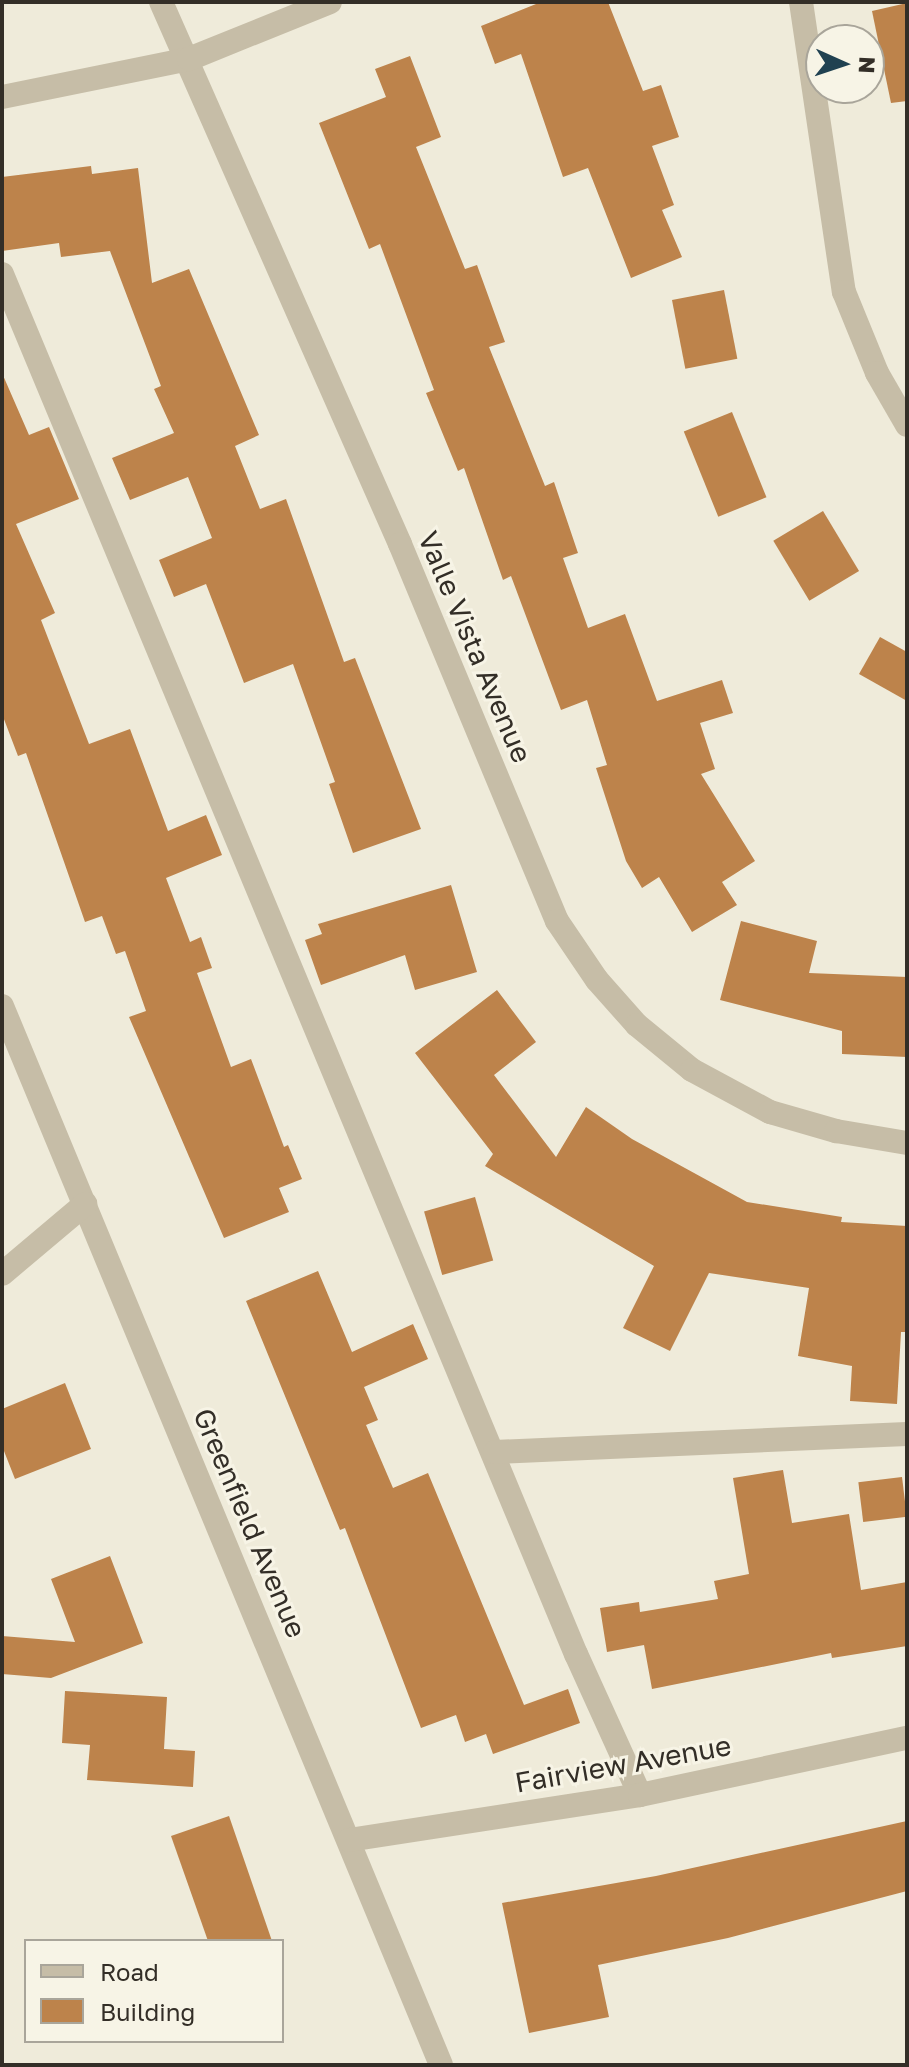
<!DOCTYPE html>
<style>
body{margin:0}
#map{position:relative;width:909px;height:2067px;overflow:hidden;background:#efebda;font-family:"Golos Text",sans-serif}
div>[style]{position:absolute}
[style*='--x']{left:calc(var(--x)*1px);top:calc(var(--y)*1px);width:calc(var(--w)*1px);rotate:calc(var(--a)*1deg)}
.building>*{inset:0;background:#bd834b;transform-origin:0 0}
.minor>*{height:24px;margin:-12px;padding:0 12px;transform-origin:12px;border-radius:12px;background:#c6bda7}
span{translate:-50% -50%;white-space:nowrap;text-align:center;line-height:1.15;-webkit-text-stroke:6px #f7f4e6;paint-order:stroke}
.street-label{font-size:28px;color:#332e27}
.frame{position:absolute;inset:0;border:4px solid #332e27;pointer-events:none}
.legend{position:absolute;left:24px;top:1939px;width:260px;height:104px;box-sizing:border-box;background:#f7f4e6;border:2px solid #a9a59a;margin:0;padding:10px 14px;list-style:none;font-size:24px;color:#332e27}
.legend li{display:flex;align-items:center;gap:16px;height:40px}
.legend b{width:40px;border:2px solid #a9a59a}
.north{position:absolute;left:805px;top:24px;width:80px;height:80px;box-sizing:border-box;background:#f7f4e6;border:2px solid #a9a59a;border-radius:50%;rotate:93deg;font-size:22px;font-weight:700;line-height:32px;text-align:center;color:#332e27}
.north::after{content:'';display:block;margin:auto;width:28px;height:36px;background:#204151;clip-path:polygon(50% 0,100% 100%,50% 72%,0 100%)}
</style>
<div id="map">
<div class="building">
<i style="clip-path:polygon(541px 2px,608px 2px,643px 91px,661px 85px,679px 137px,652px 146px,674px 205px,662px 210px,682px 257px,631px 278px,588px 168px,563px 177px,521px 54px,495px 64px,481px 26px)"></i>
<i style="clip-path:polygon(907px 3px,907px 101px,891px 103px,872px 11px)"></i>
<i style="clip-path:polygon(410px 56px,441px 137px,416px 147px,465px 269px,477px 265px,505px 342px,489px 347px,545px 486px,554px 482px,578px 553px,563px 558px,588px 628px,625px 614px,657px 701px,722px 680px,733px 713px,700px 723px,715px 769px,701px 774px,755px 861px,722px 882px,737px 905px,692px 932px,659px 877px,642px 888px,626px 861px,596px 768px,607px 765px,587px 700px,561px 710px,511px 576px,503px 580px,464px 468px,458px 471px,426px 393px,434px 390px,380px 244px,369px 249px,319px 123px,386px 97px,375px 69px)"></i>
<i style="clip-path:polygon(91px 166px,92px 174px,138px 168px,152px 283px,189px 269px,259px 435px,235px 446px,260px 509px,286px 499px,344px 662px,355px 658px,421px 829px,353px 853px,329px 784px,335px 782px,293px 664px,244px 683px,206px 584px,174px 597px,159px 560px,212px 538px,188px 477px,130px 500px,112px 458px,174px 433px,154px 389px,161px 386px,110px 251px,61px 257px,59px 243px,2px 251px,2px 177px)"></i>
<i style="left:724px;top:290px;width:70px;height:53px;rotate:79deg"></i>
<i style="clip-path:polygon(2px 373px,29px 435px,49px 427px,79px 499px,16px 524px,55px 613px,41px 620px,89px 744px,130px 729px,168px 831px,206px 815px,222px 855px,166px 878px,190px 942px,201px 937px,212px 968px,197px 973px,231px 1067px,251px 1059px,284px 1147px,288px 1145px,302px 1179px,279px 1188px,289px 1212px,224px 1238px,129px 1017px,146px 1011px,125px 951px,116px 954px,102px 916px,85px 922px,26px 753px,18px 756px,2px 714px)"></i>
<i style="left:732px;top:412px;width:92px;height:52px;rotate:68deg"></i>
<i style="left:823px;top:511px;width:70px;height:58px;rotate:59deg"></i>
<i style="clip-path:polygon(880px 637px,907px 652px,907px 701px,859px 674px)"></i>
<i style="clip-path:polygon(451px 885px,477px 972px,415px 990px,405px 955px,321px 985px,305px 940px,322px 934px,318px 924px)"></i>
<i style="clip-path:polygon(741px 921px,817px 941px,809px 973px,907px 977px,907px 1057px,842px 1054px,842px 1031px,720px 1000px)"></i>
<i style="clip-path:polygon(497px 990px,536px 1042px,494px 1075px,556px 1157px,586px 1107px,632px 1139px,747px 1202px,842px 1217px,841px 1222px,907px 1226px,907px 1332px,901px 1332px,897px 1404px,850px 1401px,852px 1366px,798px 1356px,809px 1288px,709px 1273px,670px 1351px,623px 1328px,654px 1266px,485px 1166px,493px 1154px,415px 1053px)"></i>
<i style="left:475px;top:1197px;width:66px;height:53px;rotate:74deg"></i>
<i style="clip-path:polygon(318px 1271px,352px 1352px,413px 1324px,428px 1359px,364px 1387px,378px 1420px,366px 1425px,393px 1488px,428px 1473px,524px 1705px,568px 1689px,580px 1723px,493px 1754px,486px 1734px,465px 1742px,456px 1715px,421px 1728px,345px 1528px,340px 1530px,246px 1301px)"></i>
<i style="clip-path:polygon(65px 1383px,91px 1449px,15px 1479px,2px 1446px,2px 1409px)"></i>
<i style="clip-path:polygon(783px 1470px,792px 1523px,849px 1514px,861px 1590px,907px 1582px,907px 1646px,832px 1658px,831px 1653px,652px 1689px,644px 1645px,607px 1652px,600px 1608px,639px 1602px,640px 1612px,718px 1599px,714px 1581px,749px 1574px,733px 1478px)"></i>
<i style="left:902px;top:1477px;width:40px;height:44px;rotate:83deg"></i>
<i style="clip-path:polygon(110px 1556px,143px 1643px,51px 1678px,2px 1674px,2px 1636px,75px 1642px,51px 1579px)"></i>
<i style="clip-path:polygon(65px 1691px,167px 1697px,164px 1749px,195px 1751px,193px 1787px,87px 1780px,90px 1745px,62px 1743px)"></i>
<i style="clip-path:polygon(229px 1816px,272px 1941px,208px 1941px,171px 1836px)"></i>
<i style="clip-path:polygon(907px 1821px,907px 1891px,728px 1938px,598px 1965px,609px 2017px,529px 2033px,502px 1903px,656px 1876px)"></i>
</div>
<div class="minor">
<i style="--x:161;--y:2;--w:592;--a:66.2"></i>
<i style="--x:400;--y:544;--w:408;--a:67.4"></i>
<i style="--x:557;--y:921;--w:71;--a:55.9"></i>
<i style="--x:597;--y:980;--w:60;--a:48.4"></i>
<i style="--x:637;--y:1025;--w:71;--a:39.3"></i>
<i style="--x:692;--y:1070;--w:89;--a:28.3"></i>
<i style="--x:770;--y:1112;--w:69;--a:16.1"></i>
<i style="--x:836;--y:1131;--w:72;--a:9.6"></i>
<i style="--x:801;--y:2;--w:293;--a:81.6"></i>
<i style="--x:844;--y:292;--w:87;--a:67.8"></i>
<i style="--x:877;--y:373;--w:60;--a:60"></i>
<i style="--x:2;--y:97;--w:191;--a:-11.5"></i>
<i style="--x:189;--y:59;--w:152;--a:-22"></i>
<i style="--x:2;--y:274;--w:1495;--a:67.42"></i>
<i style="--x:576;--y:1654;--w:155;--a:65.6"></i>
<i style="--x:2;--y:1006;--w:1146;--a:67.48"></i>
<i style="--x:2;--y:1274;--w:109;--a:-40.1"></i>
<i style="--x:495;--y:1452;--w:412;--a:-2.5"></i>
<i style="--x:349;--y:1840;--w:294;--a:-8.8"></i>
<i style="--x:640;--y:1795;--w:273;--a:-12.1"></i>
</div>
<div class="street-label">
<span style="left:475px;top:647px;rotate:67deg">Valle Vista Avenue</span>
<span style="left:250px;top:1523px;rotate:67deg">Greenfield Avenue</span>
<span style="left:623px;top:1764px;rotate:-10deg">Fairview Avenue</span>
</div>
<div class="frame"></div>
<ul class="legend">
<li><b style="height:10px;background:#c6bda7"></b>Road</li>
<li><b style="height:22px;background:#bd834b"></b>Building</li>
</ul>
<div class="north">N</div>
</div>
